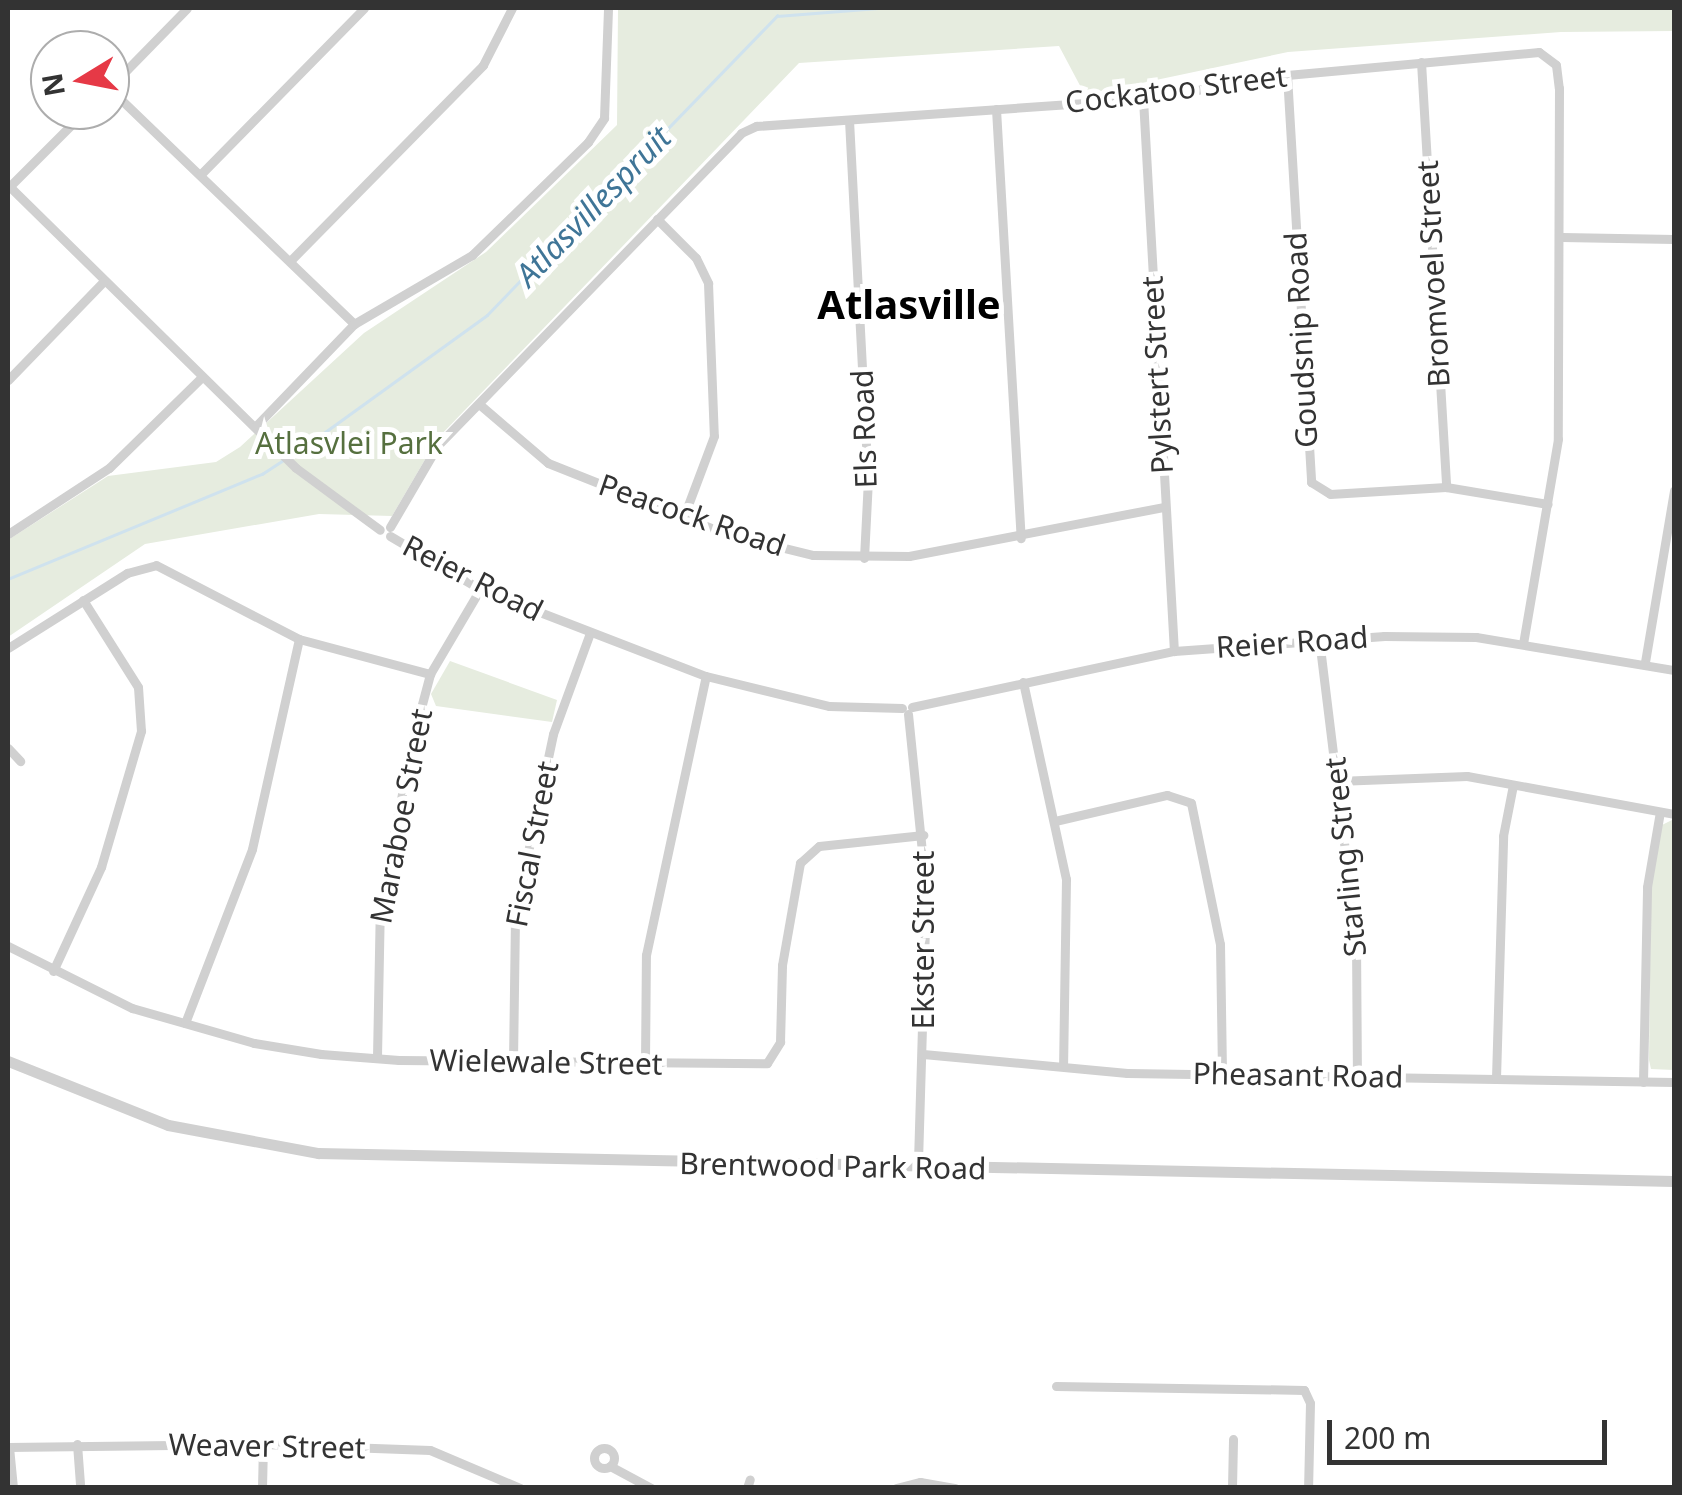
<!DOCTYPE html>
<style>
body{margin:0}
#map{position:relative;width:1682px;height:1495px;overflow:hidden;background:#fff;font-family:"Noto Sans",sans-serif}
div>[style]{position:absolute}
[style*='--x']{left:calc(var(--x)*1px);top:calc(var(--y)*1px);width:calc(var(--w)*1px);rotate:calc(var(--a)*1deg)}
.green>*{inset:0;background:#e6ecdf}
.stream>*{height:2.5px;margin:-1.25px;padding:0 1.25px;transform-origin:1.25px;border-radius:1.25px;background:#cfe2ee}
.minor>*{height:9px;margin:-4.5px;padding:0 4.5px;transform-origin:4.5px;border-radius:4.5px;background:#d0d0d0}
.minor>.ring{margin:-4.5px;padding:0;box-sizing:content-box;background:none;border:9px solid #d0d0d0;border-radius:50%}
.tertiary>*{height:11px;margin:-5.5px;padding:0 5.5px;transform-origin:5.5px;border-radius:5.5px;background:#d0d0d0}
span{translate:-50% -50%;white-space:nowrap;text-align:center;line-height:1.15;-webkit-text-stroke:10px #fff;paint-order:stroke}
.street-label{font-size:30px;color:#333}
.park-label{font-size:30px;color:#56703f}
.water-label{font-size:32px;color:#3f7597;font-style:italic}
.district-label{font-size:40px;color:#000;font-weight:700}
.frame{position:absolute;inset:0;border:10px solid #333;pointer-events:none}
.north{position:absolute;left:30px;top:30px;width:100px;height:100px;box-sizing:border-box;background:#fff;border:2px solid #adadad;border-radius:50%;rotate:260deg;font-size:28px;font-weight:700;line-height:40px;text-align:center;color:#333}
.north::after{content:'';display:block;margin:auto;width:35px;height:45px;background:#e63946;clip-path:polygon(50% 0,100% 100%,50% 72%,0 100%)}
.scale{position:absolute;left:1327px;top:1420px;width:280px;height:45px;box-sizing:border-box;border:5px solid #333;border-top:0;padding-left:12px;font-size:30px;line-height:35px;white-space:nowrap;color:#333;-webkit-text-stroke:8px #fff;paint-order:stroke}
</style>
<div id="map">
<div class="green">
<i style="clip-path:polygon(618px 8px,1674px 8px,1674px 31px,1561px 32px,1288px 52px,1085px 95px,1059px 46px,799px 63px,437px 439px,392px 516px,319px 514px,145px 544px,8px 637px,8px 540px,108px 476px,216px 462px,240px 447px,364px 333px,486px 252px,617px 125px)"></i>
<i style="clip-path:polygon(450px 661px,557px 700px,552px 722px,436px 706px,431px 694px)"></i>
<i style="clip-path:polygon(1674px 819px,1674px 1070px,1651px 1069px,1649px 1060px,1651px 885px,1662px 825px)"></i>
</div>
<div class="stream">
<i style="--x:8;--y:579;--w:275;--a:-22.5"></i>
<i style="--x:262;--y:474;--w:62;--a:-33.2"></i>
<i style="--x:314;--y:440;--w:213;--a:-35.8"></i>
<i style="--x:487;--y:315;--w:417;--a:-45.9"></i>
<i style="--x:777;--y:16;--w:101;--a:-4.5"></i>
</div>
<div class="minor">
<i style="--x:1421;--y:62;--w:426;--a:86.6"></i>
<i style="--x:1287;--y:75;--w:408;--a:86.6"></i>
<i style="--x:1311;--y:482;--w:22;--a:32"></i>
<i style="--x:1330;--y:494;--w:116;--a:-3.5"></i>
<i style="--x:1446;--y:487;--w:103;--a:9.5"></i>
<i style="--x:110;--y:87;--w:110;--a:-45.7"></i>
<i style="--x:110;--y:89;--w:339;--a:43.9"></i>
<i style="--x:1143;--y:99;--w:553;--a:86.79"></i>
<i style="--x:996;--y:109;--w:430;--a:86.7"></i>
<i style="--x:849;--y:120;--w:360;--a:87"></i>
<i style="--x:868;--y:479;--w:79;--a:92.9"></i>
<i style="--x:200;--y:175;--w:234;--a:-45.5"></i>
<i style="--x:9;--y:186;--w:402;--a:44.5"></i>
<i style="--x:296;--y:468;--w:104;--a:36.4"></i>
<i style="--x:8;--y:188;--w:110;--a:-45"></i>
<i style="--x:657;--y:219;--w:55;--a:45"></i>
<i style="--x:696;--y:258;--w:28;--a:64"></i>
<i style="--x:708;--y:283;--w:153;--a:87.8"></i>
<i style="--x:714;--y:436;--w:85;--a:110.6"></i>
<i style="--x:1562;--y:237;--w:112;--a:1"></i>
<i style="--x:290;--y:261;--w:275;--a:-45.4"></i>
<i style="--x:483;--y:65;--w:64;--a:-63"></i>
<i style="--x:8;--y:380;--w:138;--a:-45.9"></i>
<i style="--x:479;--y:404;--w:91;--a:40.5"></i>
<i style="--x:548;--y:463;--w:189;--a:21.7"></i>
<i style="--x:724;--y:533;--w:92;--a:13.9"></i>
<i style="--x:813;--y:555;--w:96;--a:0.6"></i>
<i style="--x:909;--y:556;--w:260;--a:-10.9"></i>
<i style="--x:255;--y:427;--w:143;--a:-46.1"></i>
<i style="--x:354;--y:324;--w:137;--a:-30.3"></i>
<i style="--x:472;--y:255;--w:162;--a:-44.2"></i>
<i style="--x:588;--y:142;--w:29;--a:-56"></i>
<i style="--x:604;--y:118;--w:110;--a:-87.9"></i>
<i style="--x:390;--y:527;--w:95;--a:-59.7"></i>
<i style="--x:438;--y:445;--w:435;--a:-45.8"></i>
<i style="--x:741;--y:133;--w:17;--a:-25"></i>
<i style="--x:756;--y:126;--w:388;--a:-4"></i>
<i style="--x:1143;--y:99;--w:146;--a:-9.5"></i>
<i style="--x:1287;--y:75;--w:253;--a:-5.2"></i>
<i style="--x:1539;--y:52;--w:21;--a:37"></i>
<i style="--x:1556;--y:65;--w:23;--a:83"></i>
<i style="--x:1559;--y:88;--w:351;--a:90.2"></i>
<i style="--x:1558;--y:439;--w:208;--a:99.7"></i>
<i style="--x:8;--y:534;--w:121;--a:-33.2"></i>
<i style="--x:109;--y:468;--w:130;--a:-44.4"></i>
<i style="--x:390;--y:536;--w:104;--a:30.5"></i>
<i style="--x:480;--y:589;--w:242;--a:21.1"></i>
<i style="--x:706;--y:676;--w:127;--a:13.7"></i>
<i style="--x:829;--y:706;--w:73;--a:1.6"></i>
<i style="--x:1319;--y:639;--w:303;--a:83"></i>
<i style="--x:1356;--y:940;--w:136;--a:89.6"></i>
<i style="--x:8;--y:648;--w:141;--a:-32.2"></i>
<i style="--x:127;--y:573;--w:30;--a:-15"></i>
<i style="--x:156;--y:565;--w:161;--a:27.4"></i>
<i style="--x:299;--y:639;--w:136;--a:15"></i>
<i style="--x:1645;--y:662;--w:174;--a:-80.4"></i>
<i style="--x:1023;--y:682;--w:202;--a:77.7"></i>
<i style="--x:1066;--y:879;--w:184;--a:90.9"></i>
<i style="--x:912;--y:707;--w:268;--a:-12.1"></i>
<i style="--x:1174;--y:651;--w:211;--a:-4.1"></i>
<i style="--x:1384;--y:636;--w:92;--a:0.6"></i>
<i style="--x:1476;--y:637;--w:201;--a:9.5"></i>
<i style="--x:908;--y:714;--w:179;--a:84.2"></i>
<i style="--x:926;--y:892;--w:275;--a:91.7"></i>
<i style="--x:8;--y:748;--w:18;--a:47"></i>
<i style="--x:1337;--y:781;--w:130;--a:-2.2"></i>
<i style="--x:1467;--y:776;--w:210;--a:10.4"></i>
<i style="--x:1055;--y:821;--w:115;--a:-13.1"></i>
<i style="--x:1167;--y:795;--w:25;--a:18"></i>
<i style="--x:1191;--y:803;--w:144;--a:78.4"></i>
<i style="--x:1220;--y:944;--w:130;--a:89.1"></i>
<i style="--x:8;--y:946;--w:139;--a:26.6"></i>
<i style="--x:132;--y:1008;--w:127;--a:16"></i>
<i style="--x:254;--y:1043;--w:68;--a:9.3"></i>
<i style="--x:321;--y:1054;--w:78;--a:4.4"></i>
<i style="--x:399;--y:1060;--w:368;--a:0.5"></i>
<i style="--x:767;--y:1063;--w:25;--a:-58"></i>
<i style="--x:780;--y:1042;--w:77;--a:-88.5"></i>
<i style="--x:782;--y:965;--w:104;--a:-80"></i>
<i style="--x:800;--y:863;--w:25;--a:-42"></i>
<i style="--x:819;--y:846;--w:105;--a:-6"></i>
<i style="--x:53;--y:971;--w:115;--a:-65.2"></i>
<i style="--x:101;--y:867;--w:142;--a:-73.6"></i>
<i style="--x:141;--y:731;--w:44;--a:-93.9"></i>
<i style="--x:138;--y:687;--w:103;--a:-122.3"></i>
<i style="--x:185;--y:1023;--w:186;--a:-68.9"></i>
<i style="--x:252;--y:849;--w:215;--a:-77.4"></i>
<i style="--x:923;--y:1054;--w:205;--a:5.3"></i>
<i style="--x:1127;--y:1073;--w:547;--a:0.94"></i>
<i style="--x:377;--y:1057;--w:152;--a:-88.9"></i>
<i style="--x:380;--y:905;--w:170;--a:-78.8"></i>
<i style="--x:413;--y:738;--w:66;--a:-75.1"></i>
<i style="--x:430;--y:674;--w:99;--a:-59.5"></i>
<i style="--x:513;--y:1061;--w:148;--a:-89.2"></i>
<i style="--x:515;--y:913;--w:183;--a:-78"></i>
<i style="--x:553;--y:734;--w:108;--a:-69.9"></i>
<i style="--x:645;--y:1062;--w:107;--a:-89.5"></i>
<i style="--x:646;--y:955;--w:285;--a:-77.9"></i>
<i style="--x:1496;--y:1078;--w:242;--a:-88.3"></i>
<i style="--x:1503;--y:836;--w:52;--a:-78.9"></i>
<i style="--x:1643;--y:1082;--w:195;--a:-88.8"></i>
<i style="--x:1647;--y:887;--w:76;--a:-80.2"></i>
<i style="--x:1056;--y:1386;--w:248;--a:0.9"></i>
<i style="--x:1304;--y:1390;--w:14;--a:65"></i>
<i style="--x:1310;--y:1403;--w:85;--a:91.3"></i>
<i style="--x:77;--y:1444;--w:40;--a:85.7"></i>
<i style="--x:8;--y:1447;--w:255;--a:-0.7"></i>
<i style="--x:263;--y:1444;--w:167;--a:2.1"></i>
<i style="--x:430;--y:1450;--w:98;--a:22.9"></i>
<i style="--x:9;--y:1447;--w:41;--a:84.4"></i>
<i class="ring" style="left:594px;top:1448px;width:11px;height:11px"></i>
<i style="--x:610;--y:1466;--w:47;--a:28.2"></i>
<i style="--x:262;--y:1488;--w:44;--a:-88.7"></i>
<i style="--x:747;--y:1488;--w:9;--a:-72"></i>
<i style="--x:896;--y:1488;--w:25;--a:-14"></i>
<i style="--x:920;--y:1482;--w:36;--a:10"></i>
<i style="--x:1232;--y:1488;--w:49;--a:-88.8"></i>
</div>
<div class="tertiary">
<i style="--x:8;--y:1061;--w:172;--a:21.8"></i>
<i style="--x:168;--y:1125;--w:153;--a:10.6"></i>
<i style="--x:318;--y:1153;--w:1356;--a:1.18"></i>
</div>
<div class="street-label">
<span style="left:1176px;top:89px;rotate:-7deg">Cockatoo Street</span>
<span style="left:1433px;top:274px;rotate:-93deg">Bromvoel Street</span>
<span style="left:1301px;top:340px;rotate:-93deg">Goudsnip Road</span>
<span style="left:1157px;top:375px;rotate:-93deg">Pylstert Street</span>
<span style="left:864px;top:429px;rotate:-92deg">Els Road</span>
<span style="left:692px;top:515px;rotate:19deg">Peacock Road</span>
<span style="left:473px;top:578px;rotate:27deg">Reier Road</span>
<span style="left:1292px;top:642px;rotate:-4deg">Reier Road</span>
<span style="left:401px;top:816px;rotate:-79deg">Maraboe Street</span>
<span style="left:532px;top:844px;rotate:-79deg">Fiscal Street</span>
<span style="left:1345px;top:857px;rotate:-96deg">Starling Street</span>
<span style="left:923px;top:940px;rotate:-90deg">Ekster Street</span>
<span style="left:546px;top:1062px;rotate:1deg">Wielewale Street</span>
<span style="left:1298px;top:1075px;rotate:1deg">Pheasant Road</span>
<span style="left:833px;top:1166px;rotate:1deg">Brentwood Park Road</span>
<span style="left:267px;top:1446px;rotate:1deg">Weaver Street</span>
</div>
<div class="park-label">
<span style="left:349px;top:443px">Atlasvlei Park</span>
</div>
<div class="water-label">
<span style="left:593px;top:206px;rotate:-46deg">Atlasvillespruit</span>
</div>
<div class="district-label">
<span style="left:909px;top:304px">Atlasville</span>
</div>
<div class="frame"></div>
<div class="north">N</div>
<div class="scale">200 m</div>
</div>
